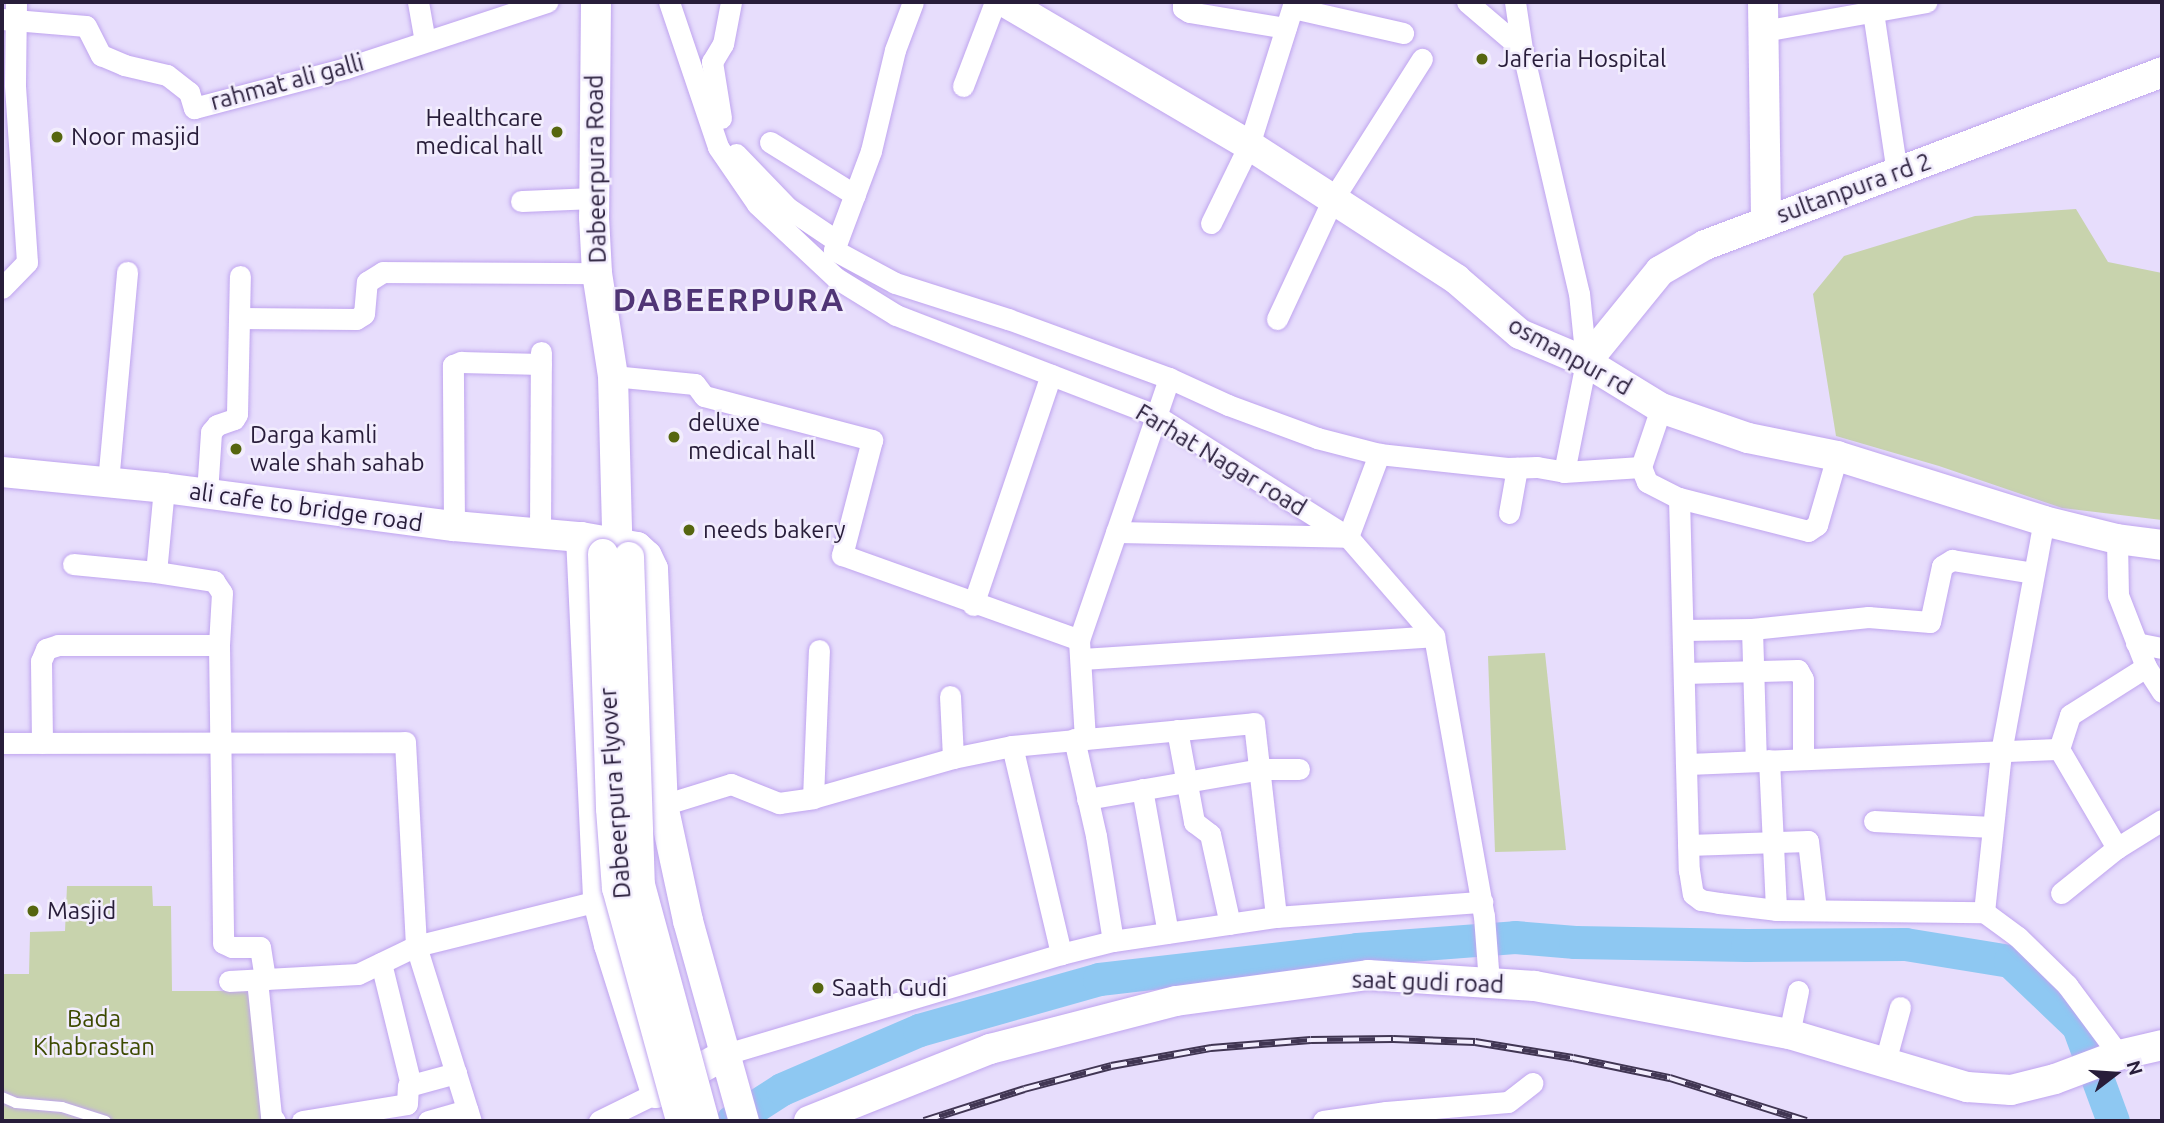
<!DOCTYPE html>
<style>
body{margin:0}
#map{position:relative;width:2164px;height:1123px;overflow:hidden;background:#e7ddfc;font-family:Ubuntu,sans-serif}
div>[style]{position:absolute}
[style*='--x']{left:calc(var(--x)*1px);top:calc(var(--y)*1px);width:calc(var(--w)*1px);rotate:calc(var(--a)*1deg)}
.green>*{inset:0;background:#c8d3ad}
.river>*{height:33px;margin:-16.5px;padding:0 16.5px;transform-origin:16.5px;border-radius:16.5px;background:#8ec8f2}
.roads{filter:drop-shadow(0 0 2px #bfa4ef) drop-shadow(0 0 2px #bfa4ef)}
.lane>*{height:10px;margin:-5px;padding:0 5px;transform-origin:5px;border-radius:5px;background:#fff}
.street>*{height:21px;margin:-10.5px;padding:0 10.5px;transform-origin:10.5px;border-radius:10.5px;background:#fff}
.secondary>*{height:30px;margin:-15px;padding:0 15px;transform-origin:15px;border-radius:15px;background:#fff}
.rail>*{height:8px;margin-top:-4px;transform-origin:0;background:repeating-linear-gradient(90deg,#f2edfd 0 16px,#413653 0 32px);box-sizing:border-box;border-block:2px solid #413653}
.bridges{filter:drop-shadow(0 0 2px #bfa4ef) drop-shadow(0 0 2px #bfa4ef)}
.secondary-bridge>*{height:30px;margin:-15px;padding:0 15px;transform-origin:15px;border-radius:15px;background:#fff}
.dots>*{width:19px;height:19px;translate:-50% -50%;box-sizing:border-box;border:4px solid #f2edfd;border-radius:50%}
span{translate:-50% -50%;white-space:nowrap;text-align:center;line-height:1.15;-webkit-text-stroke:5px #f2edfd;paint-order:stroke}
.poi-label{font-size:24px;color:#281d3a}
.left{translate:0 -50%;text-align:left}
.right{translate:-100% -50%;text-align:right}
.street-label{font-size:24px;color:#281d3a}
.park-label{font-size:24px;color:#3c4900}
.district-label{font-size:32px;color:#503576;font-weight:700;letter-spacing:2px}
.frame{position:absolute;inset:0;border:4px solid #281d3a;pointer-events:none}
.north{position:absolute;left:2080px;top:1039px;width:70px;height:70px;-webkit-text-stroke:5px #f2edfd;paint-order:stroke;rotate:73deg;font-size:19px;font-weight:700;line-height:28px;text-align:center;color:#281d3a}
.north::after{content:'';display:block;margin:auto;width:24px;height:32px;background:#281d3a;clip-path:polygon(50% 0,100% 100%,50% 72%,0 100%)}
</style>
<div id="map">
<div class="green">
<i style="clip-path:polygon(2076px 209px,2108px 262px,2162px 273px,2162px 520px,2062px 508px,1939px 466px,1836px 436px,1813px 294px,1844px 256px,1975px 216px)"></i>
<i style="clip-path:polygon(1545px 653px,1566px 850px,1495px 852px,1488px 656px)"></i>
<i style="clip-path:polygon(67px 886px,152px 886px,153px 906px,171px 906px,172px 991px,249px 991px,263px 1121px,2px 1121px,2px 974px,29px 974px,30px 932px,65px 931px)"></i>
</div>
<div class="river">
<i style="--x:732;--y:1121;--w:59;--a:-32.6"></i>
<i style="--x:782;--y:1089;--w:149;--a:-23.3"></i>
<i style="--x:919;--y:1030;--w:187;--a:-15.8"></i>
<i style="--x:1099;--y:979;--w:260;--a:-6.6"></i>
<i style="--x:1357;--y:949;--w:158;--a:-4.3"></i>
<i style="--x:1515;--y:937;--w:60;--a:4.8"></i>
<i style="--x:1575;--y:942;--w:172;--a:1"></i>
<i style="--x:1747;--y:945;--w:158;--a:-0.4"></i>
<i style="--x:1905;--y:944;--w:106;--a:9.2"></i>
<i style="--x:2010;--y:961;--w:94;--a:43.7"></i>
<i style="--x:2078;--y:1026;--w:101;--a:69.8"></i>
</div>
<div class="roads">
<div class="lane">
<i style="--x:2;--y:1097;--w:15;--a:23"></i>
<i style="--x:16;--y:1103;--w:46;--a:5"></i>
<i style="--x:62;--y:1107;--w:46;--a:17.7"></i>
</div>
<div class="street">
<i style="--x:418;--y:2;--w:39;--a:80"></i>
<i style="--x:669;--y:2;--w:153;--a:71.3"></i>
<i style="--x:718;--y:147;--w:69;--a:55.6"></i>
<i style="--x:757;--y:204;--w:108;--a:43.1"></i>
<i style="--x:836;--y:278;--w:70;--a:31.7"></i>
<i style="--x:896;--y:315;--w:278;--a:21.1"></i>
<i style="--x:1155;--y:415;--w:228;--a:32.3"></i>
<i style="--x:1348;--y:537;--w:131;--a:49"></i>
<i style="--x:1434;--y:636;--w:284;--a:79.9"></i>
<i style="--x:1484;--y:916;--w:67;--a:85.7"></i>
<i style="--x:913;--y:2;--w:51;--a:110.6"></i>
<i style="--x:895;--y:50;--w:104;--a:103.4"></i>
<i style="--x:871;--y:151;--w:106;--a:110.5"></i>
<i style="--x:834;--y:250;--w:69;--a:28.4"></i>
<i style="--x:895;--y:283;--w:119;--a:17.7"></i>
<i style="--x:1008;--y:319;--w:171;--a:20.1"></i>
<i style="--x:1169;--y:378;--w:65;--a:24.6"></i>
<i style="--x:1228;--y:405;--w:95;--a:20.3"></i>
<i style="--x:1317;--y:438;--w:64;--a:14.5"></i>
<i style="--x:1379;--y:454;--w:129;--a:6.2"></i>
<i style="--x:1507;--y:468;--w:30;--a:-2"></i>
<i style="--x:1537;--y:467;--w:27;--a:10"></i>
<i style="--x:1564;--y:472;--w:77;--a:-3.7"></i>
<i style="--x:1641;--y:467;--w:16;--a:68"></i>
<i style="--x:1647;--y:482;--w:36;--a:27"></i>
<i style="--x:1679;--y:498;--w:133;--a:14.3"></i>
<i style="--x:1808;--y:531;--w:11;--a:-34"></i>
<i style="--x:1817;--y:525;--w:72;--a:-73.8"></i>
<i style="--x:1183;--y:2;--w:6;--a:90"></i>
<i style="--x:1183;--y:8;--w:7;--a:34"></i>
<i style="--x:1189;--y:12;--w:98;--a:9.4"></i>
<i style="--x:1467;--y:2;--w:72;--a:40.5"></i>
<i style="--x:1515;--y:2;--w:48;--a:81.5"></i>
<i style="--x:1522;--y:49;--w:251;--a:76.9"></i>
<i style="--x:1579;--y:293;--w:69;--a:84.2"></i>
<i style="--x:1586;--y:362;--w:112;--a:101.3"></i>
<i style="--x:1293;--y:8;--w:113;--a:12.8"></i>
<i style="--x:1873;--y:12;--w:163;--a:81.5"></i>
<i style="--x:2;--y:19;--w:84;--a:4.8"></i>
<i style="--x:86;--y:26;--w:33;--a:63"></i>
<i style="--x:101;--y:55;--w:25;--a:23"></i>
<i style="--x:124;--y:65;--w:44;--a:13.1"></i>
<i style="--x:167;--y:75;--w:28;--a:38"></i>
<i style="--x:189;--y:92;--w:17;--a:73"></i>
<i style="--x:194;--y:108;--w:157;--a:-14.7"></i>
<i style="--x:346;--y:68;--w:212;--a:-18.2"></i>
<i style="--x:1763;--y:31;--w:166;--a:-10.1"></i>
<i style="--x:963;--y:86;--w:90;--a:-69.1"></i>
<i style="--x:721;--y:118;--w:57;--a:-99.1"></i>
<i style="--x:712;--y:62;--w:21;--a:-59"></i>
<i style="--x:723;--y:44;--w:43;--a:-79.2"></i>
<i style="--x:770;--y:142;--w:100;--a:31.9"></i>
<i style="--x:736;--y:154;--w:75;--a:46.1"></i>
<i style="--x:788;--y:208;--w:59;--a:34"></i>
<i style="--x:521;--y:201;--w:74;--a:-2.3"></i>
<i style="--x:1211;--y:223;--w:87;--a:-64"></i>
<i style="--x:1249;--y:145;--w:150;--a:-72.5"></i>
<i style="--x:2;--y:288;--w:36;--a:-46"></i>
<i style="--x:27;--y:262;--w:178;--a:-93.9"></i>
<i style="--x:15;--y:84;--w:82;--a:-89.3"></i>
<i style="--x:239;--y:318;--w:117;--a:0.5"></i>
<i style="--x:356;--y:319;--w:9;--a:-32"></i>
<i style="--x:364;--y:314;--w:32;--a:-85"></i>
<i style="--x:367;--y:282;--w:19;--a:-32"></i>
<i style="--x:383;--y:272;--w:214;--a:0.3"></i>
<i style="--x:1277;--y:319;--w:132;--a:-65"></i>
<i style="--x:1333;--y:199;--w:166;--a:-57.6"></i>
<i style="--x:613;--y:376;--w:82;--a:5.6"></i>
<i style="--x:695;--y:384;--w:15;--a:53"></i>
<i style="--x:704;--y:396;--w:174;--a:14.7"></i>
<i style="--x:872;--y:440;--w:119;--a:104.6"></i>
<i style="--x:842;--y:555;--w:252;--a:19.7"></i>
<i style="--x:1641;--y:467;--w:62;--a:-71.3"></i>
<i style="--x:108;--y:482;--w:211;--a:-84.8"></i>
<i style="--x:164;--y:488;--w:84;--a:95.4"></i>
<i style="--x:156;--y:572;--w:59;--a:8.8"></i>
<i style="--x:214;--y:581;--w:14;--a:56"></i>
<i style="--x:222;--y:593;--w:52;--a:93.3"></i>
<i style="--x:219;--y:645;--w:298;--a:89.2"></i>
<i style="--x:223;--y:943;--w:10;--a:24"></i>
<i style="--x:232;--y:947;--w:28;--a:0"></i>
<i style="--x:260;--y:947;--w:33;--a:81"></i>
<i style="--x:207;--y:493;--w:61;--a:-86.2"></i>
<i style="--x:211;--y:432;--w:9;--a:-49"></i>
<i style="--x:217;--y:425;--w:18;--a:-19"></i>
<i style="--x:234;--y:419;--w:6;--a:-59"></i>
<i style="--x:237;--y:414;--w:138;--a:-88.8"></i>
<i style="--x:1679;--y:498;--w:372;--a:88.5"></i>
<i style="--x:1689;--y:870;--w:24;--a:81"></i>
<i style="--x:1693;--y:894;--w:10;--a:37"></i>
<i style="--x:1701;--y:900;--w:18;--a:9"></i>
<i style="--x:1719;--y:903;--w:57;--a:7"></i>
<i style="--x:1776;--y:910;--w:208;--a:0.6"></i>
<i style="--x:1984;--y:912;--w:42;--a:36.3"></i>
<i style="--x:2018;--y:937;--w:69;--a:44.4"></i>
<i style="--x:2067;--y:985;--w:87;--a:53.4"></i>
<i style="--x:1509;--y:513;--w:46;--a:-79.9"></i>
<i style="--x:454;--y:526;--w:161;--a:-90.4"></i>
<i style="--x:453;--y:365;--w:9;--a:-21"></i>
<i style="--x:461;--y:362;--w:80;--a:1.4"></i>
<i style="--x:1116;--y:532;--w:232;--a:1.2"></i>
<i style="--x:1348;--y:537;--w:89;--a:-69.5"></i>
<i style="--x:540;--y:533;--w:181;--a:-89.7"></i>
<i style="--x:2117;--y:539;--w:56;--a:89"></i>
<i style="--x:2118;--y:595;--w:77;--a:68.7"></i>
<i style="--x:2146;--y:667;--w:30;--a:57"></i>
<i style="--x:73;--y:564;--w:83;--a:5.5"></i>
<i style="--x:973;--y:605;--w:243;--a:-71.3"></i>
<i style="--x:1752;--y:629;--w:117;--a:-5.9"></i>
<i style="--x:1868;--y:617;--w:62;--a:4.6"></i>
<i style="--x:1930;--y:622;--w:57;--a:-77.9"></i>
<i style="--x:1942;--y:566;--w:12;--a:-31"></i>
<i style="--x:1952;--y:560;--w:82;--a:9.1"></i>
<i style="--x:1683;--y:630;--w:69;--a:-0.8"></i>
<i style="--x:1752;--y:629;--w:132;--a:88.3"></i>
<i style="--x:2136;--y:643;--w:26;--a:11"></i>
<i style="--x:1081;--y:659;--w:354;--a:-3.7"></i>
<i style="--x:1684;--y:673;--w:114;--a:-1.5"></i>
<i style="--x:1798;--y:670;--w:10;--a:61"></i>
<i style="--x:1803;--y:679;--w:80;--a:90"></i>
<i style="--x:950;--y:696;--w:62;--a:87.2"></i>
<i style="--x:1177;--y:730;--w:94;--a:79.5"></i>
<i style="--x:1194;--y:822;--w:20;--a:37"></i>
<i style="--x:1210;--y:834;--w:92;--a:77.5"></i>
<i style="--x:1074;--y:739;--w:99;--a:77.2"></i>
<i style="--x:1096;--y:836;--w:106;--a:80.8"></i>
<i style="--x:1085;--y:739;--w:99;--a:-93.5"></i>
<i style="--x:1079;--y:640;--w:277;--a:-71"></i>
<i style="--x:2;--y:743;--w:403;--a:-0.1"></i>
<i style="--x:405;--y:742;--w:204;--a:86.9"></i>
<i style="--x:416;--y:946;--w:183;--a:72.6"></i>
<i style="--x:42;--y:743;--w:82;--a:-90.7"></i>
<i style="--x:41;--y:661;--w:13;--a:-67"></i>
<i style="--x:46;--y:649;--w:13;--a:-18"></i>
<i style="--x:58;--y:645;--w:161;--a:0"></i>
<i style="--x:1012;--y:746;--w:214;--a:76.7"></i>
<i style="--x:2059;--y:749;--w:36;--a:-72"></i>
<i style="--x:2070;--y:715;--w:90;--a:-32.3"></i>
<i style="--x:1769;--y:760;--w:150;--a:87.3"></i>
<i style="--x:1686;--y:764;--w:373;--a:-2.3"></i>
<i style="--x:2059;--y:749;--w:115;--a:59.6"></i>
<i style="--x:1142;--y:789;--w:146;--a:79.8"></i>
<i style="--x:813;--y:798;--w:148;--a:-87.7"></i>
<i style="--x:1087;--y:799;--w:176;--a:-9.8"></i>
<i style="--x:1260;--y:769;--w:39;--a:0"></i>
<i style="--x:663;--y:805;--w:71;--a:-17.2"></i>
<i style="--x:731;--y:784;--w:52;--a:21.6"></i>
<i style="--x:779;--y:803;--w:34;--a:-8"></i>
<i style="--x:813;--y:798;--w:146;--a:-15.9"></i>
<i style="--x:953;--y:758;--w:60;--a:-11.5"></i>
<i style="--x:1012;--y:746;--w:243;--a:-5.4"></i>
<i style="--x:1254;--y:723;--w:195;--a:83.5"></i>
<i style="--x:1874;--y:821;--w:118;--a:2.9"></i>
<i style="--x:1688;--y:845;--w:120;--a:-1.9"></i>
<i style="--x:1808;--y:841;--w:69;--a:83.4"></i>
<i style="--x:2061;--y:893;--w:72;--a:-38.8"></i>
<i style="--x:2117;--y:848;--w:53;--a:-31.9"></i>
<i style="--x:1984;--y:912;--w:161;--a:-83.9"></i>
<i style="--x:2001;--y:752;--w:235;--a:-79.5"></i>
<i style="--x:381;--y:963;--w:126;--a:76.2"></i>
<i style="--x:257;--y:980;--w:137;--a:84.1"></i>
<i style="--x:271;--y:1116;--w:6;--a:51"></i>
<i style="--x:229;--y:981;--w:129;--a:-3.1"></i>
<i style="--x:358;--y:974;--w:64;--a:-25.8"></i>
<i style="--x:416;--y:946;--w:187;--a:-13.9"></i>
<i style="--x:1789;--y:1034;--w:44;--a:-78.2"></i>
<i style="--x:726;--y:1054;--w:350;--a:-16.6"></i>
<i style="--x:1061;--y:954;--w:54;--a:-14"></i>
<i style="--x:1113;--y:941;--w:165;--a:-8.4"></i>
<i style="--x:1276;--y:917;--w:207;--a:-4.2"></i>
<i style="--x:1885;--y:1062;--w:57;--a:-74.7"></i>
<i style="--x:302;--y:1121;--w:106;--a:-9.2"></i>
<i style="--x:407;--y:1104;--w:18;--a:-87"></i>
<i style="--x:408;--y:1086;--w:50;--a:-15.2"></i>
<i style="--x:428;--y:1121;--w:41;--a:-15.8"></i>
<i style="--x:599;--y:1121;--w:64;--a:-26.2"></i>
<i style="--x:1323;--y:1121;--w:64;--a:-8.1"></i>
<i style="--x:1386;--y:1112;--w:122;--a:-4.7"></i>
<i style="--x:1508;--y:1102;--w:31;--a:-38"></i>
</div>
<div class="secondary">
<i style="--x:596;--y:2;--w:215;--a:90.5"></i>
<i style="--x:594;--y:217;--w:56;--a:86.9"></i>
<i style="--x:597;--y:273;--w:104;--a:81.2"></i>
<i style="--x:613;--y:376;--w:158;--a:88.5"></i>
<i style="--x:617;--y:534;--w:24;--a:125"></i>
<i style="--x:1005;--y:2;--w:283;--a:30.4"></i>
<i style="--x:1249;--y:145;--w:247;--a:32.9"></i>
<i style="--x:1456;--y:279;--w:84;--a:40.7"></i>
<i style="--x:1520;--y:334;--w:72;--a:23"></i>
<i style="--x:1586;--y:362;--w:88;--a:31.5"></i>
<i style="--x:1661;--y:408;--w:92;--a:19"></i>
<i style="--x:1748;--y:438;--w:91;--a:11.4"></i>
<i style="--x:1837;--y:456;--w:217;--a:17.4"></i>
<i style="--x:2044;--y:521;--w:75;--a:13.9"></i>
<i style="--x:2117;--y:539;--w:45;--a:7.6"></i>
<i style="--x:1763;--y:2;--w:219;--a:89.2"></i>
<i style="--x:1586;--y:362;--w:117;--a:-50.9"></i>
<i style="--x:1660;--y:271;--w:52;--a:-30"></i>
<i style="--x:1705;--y:245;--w:489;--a:-20.7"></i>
<i style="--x:2;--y:472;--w:163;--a:5.6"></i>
<i style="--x:164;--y:488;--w:292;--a:7.5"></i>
<i style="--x:454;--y:526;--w:127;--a:5"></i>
<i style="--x:581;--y:537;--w:57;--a:10.1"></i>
<i style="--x:637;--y:547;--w:13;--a:42"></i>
<i style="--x:647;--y:556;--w:14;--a:65"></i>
<i style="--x:653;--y:569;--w:236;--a:87.6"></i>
<i style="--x:663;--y:805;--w:119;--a:77.8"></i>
<i style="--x:688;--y:921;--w:208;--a:74.4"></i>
<i style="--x:581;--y:537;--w:364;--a:87.3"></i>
<i style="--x:598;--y:901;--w:45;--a:76"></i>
<i style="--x:609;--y:945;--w:155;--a:72.4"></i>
<i style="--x:656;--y:1093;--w:80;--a:-29.1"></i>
<i style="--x:809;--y:1121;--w:195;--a:-21.7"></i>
<i style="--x:990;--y:1049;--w:192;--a:-14.5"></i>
<i style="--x:1176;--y:1001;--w:194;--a:-7.7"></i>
<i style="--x:1368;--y:975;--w:167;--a:3.8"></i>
<i style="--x:1535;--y:986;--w:258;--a:10.7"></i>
<i style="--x:1789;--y:1034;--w:186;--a:16.6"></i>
<i style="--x:1967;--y:1087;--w:44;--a:3.9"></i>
<i style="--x:2011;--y:1090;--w:45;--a:-14"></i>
<i style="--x:2055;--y:1079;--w:68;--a:-20.6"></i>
<i style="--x:2119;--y:1055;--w:44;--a:-13.1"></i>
</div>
</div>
<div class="rail">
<i style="--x:924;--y:1121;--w:105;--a:-17.7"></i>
<i style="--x:1024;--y:1089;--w:90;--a:-14.8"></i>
<i style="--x:1111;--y:1066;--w:102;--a:-10.2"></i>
<i style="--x:1211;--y:1048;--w:100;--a:-4.6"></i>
<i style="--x:1311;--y:1040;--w:82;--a:-0.7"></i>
<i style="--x:1393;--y:1039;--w:82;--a:2.1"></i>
<i style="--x:1475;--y:1042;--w:99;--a:9.3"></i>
<i style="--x:1573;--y:1058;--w:99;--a:11.7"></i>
<i style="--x:1670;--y:1078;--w:143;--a:17.5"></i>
</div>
<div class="bridges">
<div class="secondary-bridge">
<i style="--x:603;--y:554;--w:255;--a:88.2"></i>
<i style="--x:611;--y:809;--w:79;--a:85.7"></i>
<i style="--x:617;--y:888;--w:242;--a:74.6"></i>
<i style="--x:629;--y:557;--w:328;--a:88.1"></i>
<i style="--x:640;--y:885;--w:245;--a:74.8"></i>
</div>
</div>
<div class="dots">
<i style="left:1482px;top:59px;background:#56660f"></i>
<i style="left:557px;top:132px;background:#56660f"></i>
<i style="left:57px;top:137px;background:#56660f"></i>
<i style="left:674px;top:437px;background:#56660f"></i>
<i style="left:236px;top:449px;background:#56660f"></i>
<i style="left:689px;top:530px;background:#56660f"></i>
<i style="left:33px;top:911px;background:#56660f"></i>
<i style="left:818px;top:988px;background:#56660f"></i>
</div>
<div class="poi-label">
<span class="left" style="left:1498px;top:59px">Jaferia Hospital</span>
<span class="right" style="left:543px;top:132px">Healthcare<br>medical hall</span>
<span class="left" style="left:71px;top:137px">Noor masjid</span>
<span class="left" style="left:688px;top:437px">deluxe<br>medical hall</span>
<span class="left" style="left:250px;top:449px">Darga kamli<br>wale shah sahab</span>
<span class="left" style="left:703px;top:530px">needs bakery</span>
<span class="left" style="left:47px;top:911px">Masjid</span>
<span class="left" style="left:832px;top:988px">Saath Gudi</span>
</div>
<div class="street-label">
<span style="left:287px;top:82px;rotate:-15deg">rahmat ali galli</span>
<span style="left:596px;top:169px;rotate:-91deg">Dabeerpura Road</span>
<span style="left:1854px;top:188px;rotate:-20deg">sultanpura rd 2</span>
<span style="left:1570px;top:356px;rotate:29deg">osmanpur rd</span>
<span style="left:1221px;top:460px;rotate:31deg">Farhat Nagar road</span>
<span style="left:306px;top:507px;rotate:8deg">ali cafe to bridge road</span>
<span style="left:615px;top:793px;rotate:-94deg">Dabeerpura Flyover</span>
<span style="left:1428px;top:982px;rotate:2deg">saat gudi road</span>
</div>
<div class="park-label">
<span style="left:94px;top:1033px">Bada<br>Khabrastan</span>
</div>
<div class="district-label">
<span style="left:729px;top:299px">DABEERPURA</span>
</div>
<div class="frame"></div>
<div class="north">N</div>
</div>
